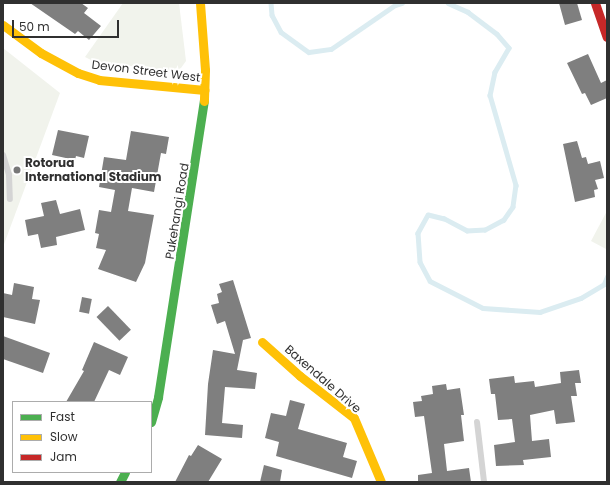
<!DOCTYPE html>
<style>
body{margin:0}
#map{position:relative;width:610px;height:485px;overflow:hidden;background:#fff;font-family:Poppins,sans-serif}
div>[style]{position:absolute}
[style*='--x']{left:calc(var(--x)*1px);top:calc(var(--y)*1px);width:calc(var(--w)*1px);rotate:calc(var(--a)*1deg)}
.green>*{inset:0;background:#f1f3ec}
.stream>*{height:4.5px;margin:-2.25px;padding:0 2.25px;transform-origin:2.25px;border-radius:2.25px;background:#dbecf1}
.building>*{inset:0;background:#7f7f7f;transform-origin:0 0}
.lane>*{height:6px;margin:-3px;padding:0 3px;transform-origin:3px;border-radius:3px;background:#d4d4d4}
.fast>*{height:9px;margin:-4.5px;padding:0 4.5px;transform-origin:4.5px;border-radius:4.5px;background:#4caf50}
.slow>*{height:9px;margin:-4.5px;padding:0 4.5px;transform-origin:4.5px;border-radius:4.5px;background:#ffc107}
.jam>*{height:9px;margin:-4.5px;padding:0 4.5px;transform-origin:4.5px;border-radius:4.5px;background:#c62828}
.dots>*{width:11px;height:11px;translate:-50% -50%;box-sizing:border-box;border:2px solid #fff;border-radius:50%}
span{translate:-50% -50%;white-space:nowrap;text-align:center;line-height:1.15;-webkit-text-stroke:4px #fff;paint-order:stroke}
.street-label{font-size:12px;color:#303030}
.poi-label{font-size:12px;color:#303030;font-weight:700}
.left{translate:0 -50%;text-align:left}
.frame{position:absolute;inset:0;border:4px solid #303030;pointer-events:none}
.legend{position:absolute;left:12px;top:401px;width:140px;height:72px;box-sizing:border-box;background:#fff;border:1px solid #acacac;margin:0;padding:5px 7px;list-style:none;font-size:12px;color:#303030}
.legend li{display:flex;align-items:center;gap:8px;height:20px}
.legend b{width:20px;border:1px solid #acacac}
.scale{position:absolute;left:12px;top:20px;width:107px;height:18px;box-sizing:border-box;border:2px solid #303030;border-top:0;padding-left:5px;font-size:12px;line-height:14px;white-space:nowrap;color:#303030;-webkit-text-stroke:3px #fff;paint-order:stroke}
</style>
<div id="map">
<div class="green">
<i style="clip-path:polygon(123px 3px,179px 3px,186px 61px,181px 68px,175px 71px,95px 62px,85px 57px)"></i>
<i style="clip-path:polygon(3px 48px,60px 93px,3px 247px)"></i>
<i style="clip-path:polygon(607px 211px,607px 249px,606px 249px,591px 241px)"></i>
</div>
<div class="stream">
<i style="--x:271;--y:3;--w:12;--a:85"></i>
<i style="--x:272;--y:15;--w:19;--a:62"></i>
<i style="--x:281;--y:32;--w:34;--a:36"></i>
<i style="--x:309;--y:52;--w:22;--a:-8"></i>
<i style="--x:331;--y:49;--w:78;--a:-34.5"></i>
<i style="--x:395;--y:5;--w:7;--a:-16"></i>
<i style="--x:448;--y:3;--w:22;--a:24"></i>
<i style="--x:468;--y:12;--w:36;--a:37"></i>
<i style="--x:497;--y:34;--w:18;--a:49"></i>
<i style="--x:509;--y:48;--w:28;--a:120"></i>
<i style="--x:495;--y:72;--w:24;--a:102"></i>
<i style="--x:490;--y:95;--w:94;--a:73.9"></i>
<i style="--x:516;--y:185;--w:22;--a:98"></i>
<i style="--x:513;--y:207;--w:16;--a:125"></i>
<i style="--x:504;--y:220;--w:21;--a:152"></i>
<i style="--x:485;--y:230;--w:18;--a:177"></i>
<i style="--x:467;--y:231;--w:26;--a:-152"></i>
<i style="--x:444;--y:219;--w:16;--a:-166"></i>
<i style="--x:428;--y:215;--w:21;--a:119"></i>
<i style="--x:418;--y:233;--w:29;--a:86"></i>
<i style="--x:420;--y:262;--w:21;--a:62"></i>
<i style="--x:430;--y:281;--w:59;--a:27"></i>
<i style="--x:483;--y:308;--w:57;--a:4"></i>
<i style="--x:540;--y:312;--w:43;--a:-18.9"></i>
<i style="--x:581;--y:298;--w:27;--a:-31"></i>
<i style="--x:604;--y:284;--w:8;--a:-67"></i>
</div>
<div class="building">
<i style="clip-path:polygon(30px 3px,81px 3px,88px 8px,84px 13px,101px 26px,89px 40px,78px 31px,75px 34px)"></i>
<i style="clip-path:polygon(559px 3px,577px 3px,582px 20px,565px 25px)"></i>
<i style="clip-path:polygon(588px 54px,601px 83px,607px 80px,607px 98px,591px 105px,585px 93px,582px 94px,567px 63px)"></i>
<i style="clip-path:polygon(58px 130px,89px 136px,84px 158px,76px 156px,75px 160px,52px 155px)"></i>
<i style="clip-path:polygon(131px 131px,169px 137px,166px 154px,161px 153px,154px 192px,132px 188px,128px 211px,154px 215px,145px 263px,136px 282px,98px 269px,106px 250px,96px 248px,99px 234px,95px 233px,99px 210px,111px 212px,115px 190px,99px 187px,104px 157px,126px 160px)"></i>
<i style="clip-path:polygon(577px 141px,582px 158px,586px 157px,588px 164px,600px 161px,604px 178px,595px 180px,598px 189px,594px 190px,595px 197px,575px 202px,563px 144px)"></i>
<i style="clip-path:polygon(56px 200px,60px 214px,80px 209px,85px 230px,56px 237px,57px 245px,41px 248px,38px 234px,28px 236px,25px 220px,44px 216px,41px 203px)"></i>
<i style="clip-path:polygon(233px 280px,251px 338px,243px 340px,237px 370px,257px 373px,255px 389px,225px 387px,222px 423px,243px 425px,242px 438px,205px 435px,208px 384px,213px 350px,235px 354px,225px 321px,217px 324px,211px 305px,219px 303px,217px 294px,222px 292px,219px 284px)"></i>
<i style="clip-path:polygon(14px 283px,34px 287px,32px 299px,40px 300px,35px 324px,3px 317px,3px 293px,12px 295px)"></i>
<i style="left:82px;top:297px;width:10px;height:15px;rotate:11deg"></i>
<i style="left:108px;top:306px;width:33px;height:16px;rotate:46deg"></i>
<i style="clip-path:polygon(3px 336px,50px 353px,43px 373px,3px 359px)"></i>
<i style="clip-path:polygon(94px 342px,128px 357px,120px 375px,109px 370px,94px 402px,66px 402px,84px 371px,82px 370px)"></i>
<i style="clip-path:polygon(579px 370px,581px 383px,575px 383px,577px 396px,571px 396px,575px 422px,556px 424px,554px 410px,530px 415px,532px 441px,549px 439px,551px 457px,523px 460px,524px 465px,496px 466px,494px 445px,515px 442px,512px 419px,498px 420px,495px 394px,491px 394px,489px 379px,514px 376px,515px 383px,534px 381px,535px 387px,561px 383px,560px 372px)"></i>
<i style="clip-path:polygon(446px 384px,447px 390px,460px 388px,464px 415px,461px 415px,464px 441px,444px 444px,447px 471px,469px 468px,471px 482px,418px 482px,418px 475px,432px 473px,424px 416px,415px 417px,413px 402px,422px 401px,421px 396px,433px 394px,432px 386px)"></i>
<i style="clip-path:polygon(290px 400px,305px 404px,298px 429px,347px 443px,343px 457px,357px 461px,352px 478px,276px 456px,279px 442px,265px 438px,271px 413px,286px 416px)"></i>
<i style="clip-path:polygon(198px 445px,222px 459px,208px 482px,175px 482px,189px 455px,191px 456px)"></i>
<i style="clip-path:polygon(264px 465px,282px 470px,280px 482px,260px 482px)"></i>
</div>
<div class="lane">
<i style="--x:3;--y:155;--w:21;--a:73"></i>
<i style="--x:9;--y:175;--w:24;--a:88"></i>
<i style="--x:477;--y:422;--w:60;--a:83.3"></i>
</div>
<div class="fast">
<i style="--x:151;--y:422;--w:26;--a:-74"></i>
<i style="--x:158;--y:397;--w:300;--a:-81.2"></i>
<i style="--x:120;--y:482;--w:11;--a:-63"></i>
</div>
<div class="slow">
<i style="--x:200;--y:3;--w:67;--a:85.7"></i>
<i style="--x:205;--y:70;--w:31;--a:92"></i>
<i style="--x:3;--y:25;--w:47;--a:36.4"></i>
<i style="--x:41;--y:53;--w:42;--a:28.4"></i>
<i style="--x:78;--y:73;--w:22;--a:18"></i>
<i style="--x:99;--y:80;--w:106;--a:5.4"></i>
<i style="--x:262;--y:342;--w:51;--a:41.8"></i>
<i style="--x:300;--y:376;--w:68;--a:37.9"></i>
<i style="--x:354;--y:418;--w:69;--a:67.1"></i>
</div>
<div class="jam">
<i style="--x:595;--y:3;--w:36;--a:71"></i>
</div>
<div class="dots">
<i style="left:17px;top:170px;background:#787878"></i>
</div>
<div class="street-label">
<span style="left:146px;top:71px;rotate:7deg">Devon Street West</span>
<span style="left:177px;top:211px;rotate:-81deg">Pukehangi Road</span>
<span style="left:323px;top:379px;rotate:41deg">Baxendale Drive</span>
</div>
<div class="poi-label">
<span class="left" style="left:25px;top:170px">Rotorua<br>International Stadium</span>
</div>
<div class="frame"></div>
<ul class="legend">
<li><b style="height:5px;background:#4caf50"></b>Fast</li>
<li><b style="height:5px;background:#ffc107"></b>Slow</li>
<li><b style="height:5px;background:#c62828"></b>Jam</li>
</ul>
<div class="scale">50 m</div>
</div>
